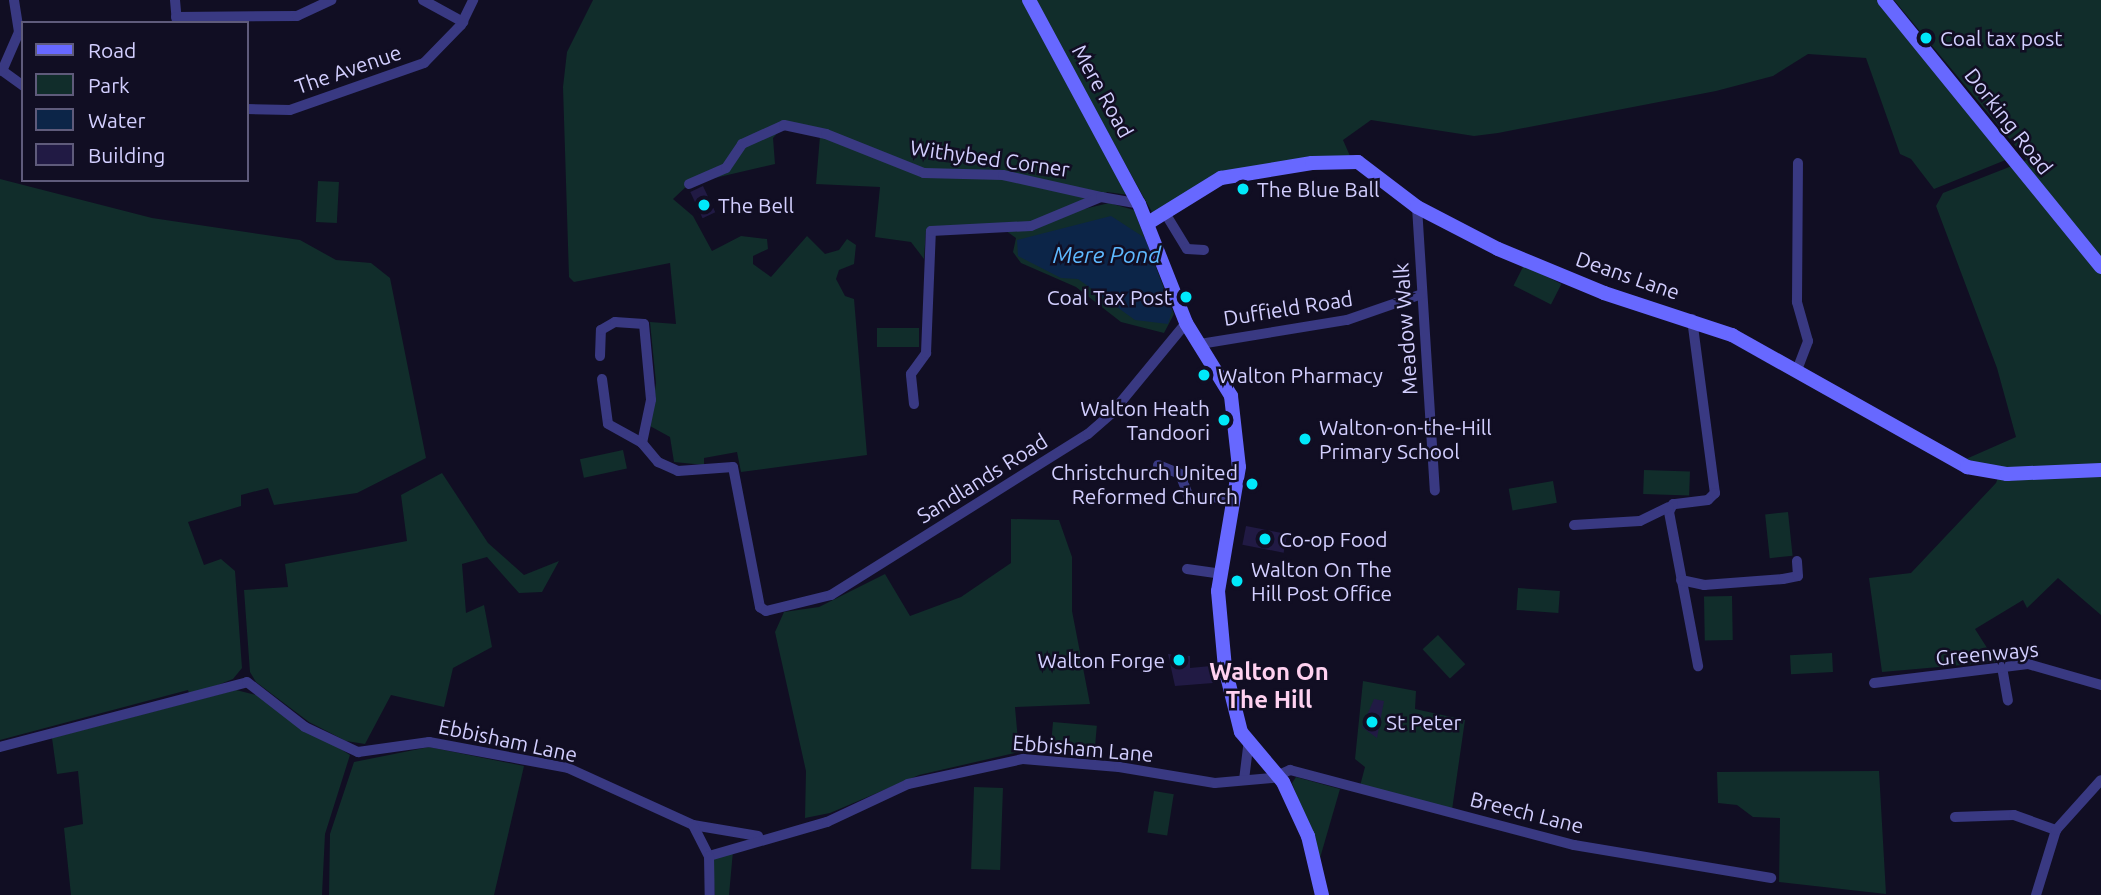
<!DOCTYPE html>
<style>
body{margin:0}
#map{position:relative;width:2101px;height:895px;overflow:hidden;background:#110e23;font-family:Ubuntu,sans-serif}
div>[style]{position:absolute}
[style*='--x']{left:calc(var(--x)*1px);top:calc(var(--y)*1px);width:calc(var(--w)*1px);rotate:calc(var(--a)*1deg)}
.green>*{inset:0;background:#112d2b;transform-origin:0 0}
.water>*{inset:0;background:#0c2548}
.building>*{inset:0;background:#211a44;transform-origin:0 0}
.street>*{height:10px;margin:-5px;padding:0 5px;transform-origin:5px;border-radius:5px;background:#393982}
.secondary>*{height:14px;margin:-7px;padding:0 7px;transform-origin:7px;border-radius:7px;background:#6768ff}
.dots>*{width:19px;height:19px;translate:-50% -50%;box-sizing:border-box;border:4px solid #110e23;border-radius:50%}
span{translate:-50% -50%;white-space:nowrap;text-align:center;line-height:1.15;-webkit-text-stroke:5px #110e23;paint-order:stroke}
.poi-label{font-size:21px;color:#d3cfff}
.left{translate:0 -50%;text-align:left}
.right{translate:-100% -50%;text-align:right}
.street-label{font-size:21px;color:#d3cfff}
.water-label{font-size:23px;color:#5eb9ff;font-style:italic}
.quarter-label{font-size:24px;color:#ffd1f0;font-weight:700}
.legend{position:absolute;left:21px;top:21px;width:228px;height:161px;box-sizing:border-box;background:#110e23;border:2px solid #5f5b7b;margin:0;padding:9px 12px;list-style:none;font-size:21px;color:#d3cfff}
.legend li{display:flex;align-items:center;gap:14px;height:35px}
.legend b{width:35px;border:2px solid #5f5b7b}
</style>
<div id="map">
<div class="green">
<i style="clip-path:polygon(593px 0,1022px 0,1129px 195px,1107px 192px,1084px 209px,1109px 203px,1134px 210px,1174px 314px,1164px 333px,1121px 322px,1076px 287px,1021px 263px,1013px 252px,1016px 238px,1002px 228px,926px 230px,924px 259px,911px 242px,875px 237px,880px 187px,816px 184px,820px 136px,784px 126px,773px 138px,775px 164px,689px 184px,673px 199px,693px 216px,712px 251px,741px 236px,767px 239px,768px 249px,753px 256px,753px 264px,771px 277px,807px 236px,825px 254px,839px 250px,847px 239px,856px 245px,854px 264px,839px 270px,836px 279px,845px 296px,854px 299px,867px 455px,741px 472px,737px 452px,704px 458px,704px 465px,674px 462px,670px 437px,650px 426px,656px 383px,650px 322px,676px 324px,670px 263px,574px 282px,569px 277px,563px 87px,567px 52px)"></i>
<i style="clip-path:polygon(1034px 0,1877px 0,2008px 159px,1934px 189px,1911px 159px,1900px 154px,1866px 58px,1808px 54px,1773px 76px,1716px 91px,1498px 133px,1474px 136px,1371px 120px,1343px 140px,1350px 156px,1208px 178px,1153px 214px)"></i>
<i style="clip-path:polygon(1894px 0,2101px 0,2101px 615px,2058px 578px,2027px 608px,2023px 600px,1975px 629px,1996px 662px,1882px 672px,1869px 578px,1911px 573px,1996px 483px,2001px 470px,1966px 459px,2016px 437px,1997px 368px,1936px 206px,1943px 193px,2027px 160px)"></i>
<i style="clip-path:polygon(0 179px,152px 218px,300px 240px,336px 260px,371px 263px,390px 278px,426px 458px,357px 493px,274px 505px,268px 488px,241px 495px,241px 506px,188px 522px,204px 565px,221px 559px,235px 571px,242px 668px,233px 679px,190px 696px,188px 690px,0 740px)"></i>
<i style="left:318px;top:181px;width:21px;height:41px;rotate:3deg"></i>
<i style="left:1524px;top:265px;width:42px;height:23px;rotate:27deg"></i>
<i style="left:919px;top:328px;width:19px;height:42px;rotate:90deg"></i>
<i style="left:623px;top:450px;width:19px;height:44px;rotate:78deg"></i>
<i style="left:1644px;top:470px;width:46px;height:24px;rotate:2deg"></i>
<i style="clip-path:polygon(442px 473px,488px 543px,524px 575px,559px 561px,542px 592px,519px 593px,487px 557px,462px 564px,466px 613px,484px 605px,492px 647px,453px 668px,444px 707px,391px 695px,365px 744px,346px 741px,309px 722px,256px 682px,250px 672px,244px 590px,288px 587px,285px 564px,407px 541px,401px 495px)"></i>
<i style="left:1553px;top:481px;width:22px;height:45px;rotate:80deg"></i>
<i style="left:1788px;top:512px;width:44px;height:23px;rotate:84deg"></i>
<i style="clip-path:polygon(1011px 519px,1059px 520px,1072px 557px,1072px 611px,1090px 704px,1015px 707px,1019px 752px,919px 775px,830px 813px,805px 818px,806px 771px,775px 632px,784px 612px,819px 607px,885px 574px,910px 616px,961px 597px,1011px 563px)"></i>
<i style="left:1518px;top:588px;width:42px;height:22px;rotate:4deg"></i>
<i style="left:1732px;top:596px;width:44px;height:28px;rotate:89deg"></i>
<i style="left:1438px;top:635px;width:40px;height:21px;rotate:47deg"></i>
<i style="left:1832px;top:653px;width:19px;height:42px;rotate:87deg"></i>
<i style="clip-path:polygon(1363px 681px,1416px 691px,1415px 709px,1465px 720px,1452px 810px,1360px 786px,1365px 767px,1355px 759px)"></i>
<i style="clip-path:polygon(236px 690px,256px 695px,350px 755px,325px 834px,322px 895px,71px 895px,64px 828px,83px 824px,78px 771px,57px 774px,52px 738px)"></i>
<i style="left:1053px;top:722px;width:44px;height:22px;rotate:5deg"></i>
<i style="clip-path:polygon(429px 747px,524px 766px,494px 895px,329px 895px,330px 834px,354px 762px)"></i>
<i style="clip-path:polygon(1879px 771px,1886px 894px,1779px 882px,1780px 818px,1753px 817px,1737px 805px,1718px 803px,1717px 772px)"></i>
<i style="clip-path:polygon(1296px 777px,1340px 789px,1320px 858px,1292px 783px)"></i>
<i style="left:974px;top:787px;width:29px;height:82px;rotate:2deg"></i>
<i style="left:1154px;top:791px;width:20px;height:42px;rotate:9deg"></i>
<i style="clip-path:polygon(733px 851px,729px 895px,715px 895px,712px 859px)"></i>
</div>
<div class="water">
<i style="clip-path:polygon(1111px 216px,1145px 238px,1172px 311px,1168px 324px,1135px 320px,1078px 279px,1061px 278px,1018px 256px,1017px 240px)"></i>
</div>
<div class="building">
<i style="left:703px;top:186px;width:29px;height:14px;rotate:65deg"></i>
<i style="left:1246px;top:526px;width:42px;height:19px;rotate:11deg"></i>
<i style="clip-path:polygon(1168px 654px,1190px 656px,1190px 668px,1211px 666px,1213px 683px,1175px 686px)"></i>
<i style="clip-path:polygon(1374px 699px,1384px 701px,1377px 738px,1362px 727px)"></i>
</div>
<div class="street">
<i style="--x:175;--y:0;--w:23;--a:85"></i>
<i style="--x:423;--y:0;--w:46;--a:28.8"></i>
<i style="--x:176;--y:17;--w:121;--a:-0.5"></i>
<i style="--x:297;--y:16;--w:38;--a:-25"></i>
<i style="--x:0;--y:69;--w:29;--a:36"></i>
<i style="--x:2;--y:71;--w:43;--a:-66.4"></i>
<i style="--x:19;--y:32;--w:32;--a:-99"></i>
<i style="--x:247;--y:109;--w:43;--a:1.3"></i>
<i style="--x:290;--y:110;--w:142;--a:-19.3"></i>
<i style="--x:424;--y:63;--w:53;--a:-45.8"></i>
<i style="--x:461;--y:25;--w:28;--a:-64"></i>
<i style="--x:689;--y:184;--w:40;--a:-23.4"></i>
<i style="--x:726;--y:168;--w:29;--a:-56"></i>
<i style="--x:742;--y:144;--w:46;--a:-24.3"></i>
<i style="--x:784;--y:125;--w:43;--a:12.1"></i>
<i style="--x:826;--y:134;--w:105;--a:21.7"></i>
<i style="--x:924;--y:173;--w:79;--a:1.5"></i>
<i style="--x:1003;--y:175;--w:100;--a:12.7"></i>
<i style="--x:1417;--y:207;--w:284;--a:86.4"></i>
<i style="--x:1165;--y:213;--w:42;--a:58.6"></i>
<i style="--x:1187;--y:249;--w:17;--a:3"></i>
<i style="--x:1692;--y:319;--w:176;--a:82.5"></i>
<i style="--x:1715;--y:493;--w:10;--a:135"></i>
<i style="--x:1708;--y:500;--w:35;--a:173"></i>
<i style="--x:1673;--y:504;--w:9;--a:117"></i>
<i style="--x:1669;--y:512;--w:157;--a:79.3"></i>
<i style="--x:1200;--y:344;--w:149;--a:-9.3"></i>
<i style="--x:1347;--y:320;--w:79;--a:-19.1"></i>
<i style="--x:600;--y:356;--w:26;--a:-88"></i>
<i style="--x:601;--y:330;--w:16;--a:-30"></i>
<i style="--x:615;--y:322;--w:29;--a:4"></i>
<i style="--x:644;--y:324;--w:76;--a:84.7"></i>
<i style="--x:651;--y:400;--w:44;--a:101.8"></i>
<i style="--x:642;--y:443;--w:25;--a:50"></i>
<i style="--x:658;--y:462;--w:22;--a:24"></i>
<i style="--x:678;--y:471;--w:55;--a:-4.2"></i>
<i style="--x:733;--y:467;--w:143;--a:79.1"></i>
<i style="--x:760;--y:607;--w:7;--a:34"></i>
<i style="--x:766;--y:611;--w:67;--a:-13.8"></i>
<i style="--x:831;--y:595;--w:303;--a:-32.1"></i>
<i style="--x:1088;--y:434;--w:30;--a:-41"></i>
<i style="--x:1111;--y:414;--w:118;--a:-50.5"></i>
<i style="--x:1797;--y:370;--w:31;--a:-69"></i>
<i style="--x:1808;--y:341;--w:41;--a:-105.8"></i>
<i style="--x:1797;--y:302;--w:139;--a:-89.6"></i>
<i style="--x:602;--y:379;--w:45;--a:82.4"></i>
<i style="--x:608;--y:424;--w:39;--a:29"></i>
<i style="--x:914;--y:404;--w:30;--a:-96"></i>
<i style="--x:911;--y:374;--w:26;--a:-54"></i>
<i style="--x:926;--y:353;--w:122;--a:-87.7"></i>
<i style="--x:931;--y:231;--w:100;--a:-2.9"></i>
<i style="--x:1031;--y:226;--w:76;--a:-22.5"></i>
<i style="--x:1101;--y:197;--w:39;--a:10"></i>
<i style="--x:1158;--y:465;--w:24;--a:22"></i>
<i style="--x:1180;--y:474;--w:26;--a:69"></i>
<i style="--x:1189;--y:498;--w:44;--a:-1.3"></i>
<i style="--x:1574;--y:525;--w:66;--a:-3.5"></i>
<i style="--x:1640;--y:521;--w:32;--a:-26"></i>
<i style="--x:1187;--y:569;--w:34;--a:8"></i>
<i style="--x:1681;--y:580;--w:24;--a:12"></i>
<i style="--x:1704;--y:585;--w:79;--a:-4.3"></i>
<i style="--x:1783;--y:579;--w:15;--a:-11"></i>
<i style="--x:1798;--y:576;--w:15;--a:-94"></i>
<i style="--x:2002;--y:667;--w:34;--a:80"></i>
<i style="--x:1874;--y:683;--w:155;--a:-7"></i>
<i style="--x:2028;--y:664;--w:76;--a:16"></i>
<i style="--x:0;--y:747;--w:255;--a:-14.7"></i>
<i style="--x:247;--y:682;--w:73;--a:37.8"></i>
<i style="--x:305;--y:727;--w:59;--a:25.3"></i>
<i style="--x:358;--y:752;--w:72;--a:-8"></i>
<i style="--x:429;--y:742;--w:141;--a:10.6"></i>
<i style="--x:568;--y:768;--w:137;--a:24.5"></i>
<i style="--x:693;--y:825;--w:66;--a:9.6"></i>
<i style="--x:1244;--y:780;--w:35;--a:-83"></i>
<i style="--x:1955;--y:817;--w:59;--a:-1.9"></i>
<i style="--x:2014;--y:815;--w:45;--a:19.7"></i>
<i style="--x:693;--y:825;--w:35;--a:63"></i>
<i style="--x:709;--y:856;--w:123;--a:-16.1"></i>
<i style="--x:827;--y:822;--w:89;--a:-25.1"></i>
<i style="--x:908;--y:784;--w:118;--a:-12.3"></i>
<i style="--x:1023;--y:759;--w:96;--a:4.8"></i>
<i style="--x:1119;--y:767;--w:97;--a:9.5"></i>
<i style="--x:1215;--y:783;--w:57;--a:-5"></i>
<i style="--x:1272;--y:778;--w:20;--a:-24"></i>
<i style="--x:1290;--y:770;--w:294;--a:14.8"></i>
<i style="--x:1574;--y:845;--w:200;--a:9.5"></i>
<i style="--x:709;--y:856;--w:39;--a:89"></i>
<i style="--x:2036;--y:895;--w:68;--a:-72.9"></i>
<i style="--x:2056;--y:830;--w:67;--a:-48"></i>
</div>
<div class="secondary">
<i style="--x:1029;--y:0;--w:232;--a:61.7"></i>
<i style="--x:1139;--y:204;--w:128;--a:68.4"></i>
<i style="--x:1186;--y:323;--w:86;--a:58.3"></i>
<i style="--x:1231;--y:396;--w:71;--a:83.6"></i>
<i style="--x:1239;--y:467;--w:126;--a:99.6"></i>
<i style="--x:1218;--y:591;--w:77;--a:84.8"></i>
<i style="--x:1225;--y:668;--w:66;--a:76"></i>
<i style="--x:1241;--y:732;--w:65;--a:50"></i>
<i style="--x:1283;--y:782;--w:60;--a:65.2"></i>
<i style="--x:1308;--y:836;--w:61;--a:76.7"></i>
<i style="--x:1884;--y:0;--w:344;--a:50.9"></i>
<i style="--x:1148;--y:223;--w:86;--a:-31.7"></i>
<i style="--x:1221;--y:178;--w:92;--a:-9.4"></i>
<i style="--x:1312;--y:163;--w:46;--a:-1.2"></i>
<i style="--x:1358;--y:162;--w:74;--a:37.3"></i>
<i style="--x:1417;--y:207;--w:91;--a:27.4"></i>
<i style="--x:1498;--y:249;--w:115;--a:22.5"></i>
<i style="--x:1604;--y:293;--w:135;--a:18.2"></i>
<i style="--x:1732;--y:335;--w:270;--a:29.3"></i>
<i style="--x:1967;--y:467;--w:41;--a:9.9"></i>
<i style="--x:2007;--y:474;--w:94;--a:-2.4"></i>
</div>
<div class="dots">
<i style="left:1926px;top:38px;background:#00e9fa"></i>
<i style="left:1243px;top:189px;background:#00e9fa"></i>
<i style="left:704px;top:205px;background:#00e9fa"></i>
<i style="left:1186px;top:297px;background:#00e9fa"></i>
<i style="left:1204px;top:375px;background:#00e9fa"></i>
<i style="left:1224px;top:420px;background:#00e9fa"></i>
<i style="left:1305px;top:439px;background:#00e9fa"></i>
<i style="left:1252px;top:484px;background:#00e9fa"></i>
<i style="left:1265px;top:539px;background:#00e9fa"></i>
<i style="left:1237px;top:581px;background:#00e9fa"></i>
<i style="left:1179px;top:660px;background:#00e9fa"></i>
<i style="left:1372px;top:722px;background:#00e9fa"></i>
</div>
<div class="poi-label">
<span class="left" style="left:1940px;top:38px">Coal tax post</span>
<span class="left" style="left:1257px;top:189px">The Blue Ball</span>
<span class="left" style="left:718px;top:205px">The Bell</span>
<span class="right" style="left:1172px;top:297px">Coal Tax Post</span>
<span class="left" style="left:1218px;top:375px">Walton Pharmacy</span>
<span class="right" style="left:1210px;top:420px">Walton Heath<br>Tandoori</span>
<span class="left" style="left:1319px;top:439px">Walton-on-the-Hill<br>Primary School</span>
<span class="right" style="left:1238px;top:484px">Christchurch United<br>Reformed Church</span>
<span class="left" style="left:1279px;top:539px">Co-op Food</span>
<span class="left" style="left:1251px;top:581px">Walton On The<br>Hill Post Office</span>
<span class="right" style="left:1165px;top:660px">Walton Forge</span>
<span class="left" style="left:1386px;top:722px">St Peter</span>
</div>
<div class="street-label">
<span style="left:348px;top:69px;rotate:-19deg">The Avenue</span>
<span style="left:1103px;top:91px;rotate:61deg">Mere Road</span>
<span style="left:2009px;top:121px;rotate:52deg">Dorking Road</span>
<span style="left:990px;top:158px;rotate:8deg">Withybed Corner</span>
<span style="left:1628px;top:275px;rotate:19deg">Deans Lane</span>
<span style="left:1288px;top:308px;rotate:-9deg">Duffield Road</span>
<span style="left:1405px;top:329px;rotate:-94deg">Meadow Walk</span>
<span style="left:982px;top:478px;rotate:-32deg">Sandlands Road</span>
<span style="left:1987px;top:653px;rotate:-5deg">Greenways</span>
<span style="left:508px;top:740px;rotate:12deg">Ebbisham Lane</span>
<span style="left:1083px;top:748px;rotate:5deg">Ebbisham Lane</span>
<span style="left:1527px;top:812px;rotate:14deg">Breech Lane</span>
</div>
<div class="water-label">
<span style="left:1107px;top:255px">Mere Pond</span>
</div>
<div class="quarter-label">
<span style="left:1269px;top:686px">Walton On<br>The Hill</span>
</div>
<ul class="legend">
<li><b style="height:9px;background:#6768ff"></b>Road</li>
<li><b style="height:19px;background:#112d2b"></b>Park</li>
<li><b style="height:19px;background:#0c2548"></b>Water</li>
<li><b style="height:19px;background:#211a44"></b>Building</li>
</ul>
</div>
